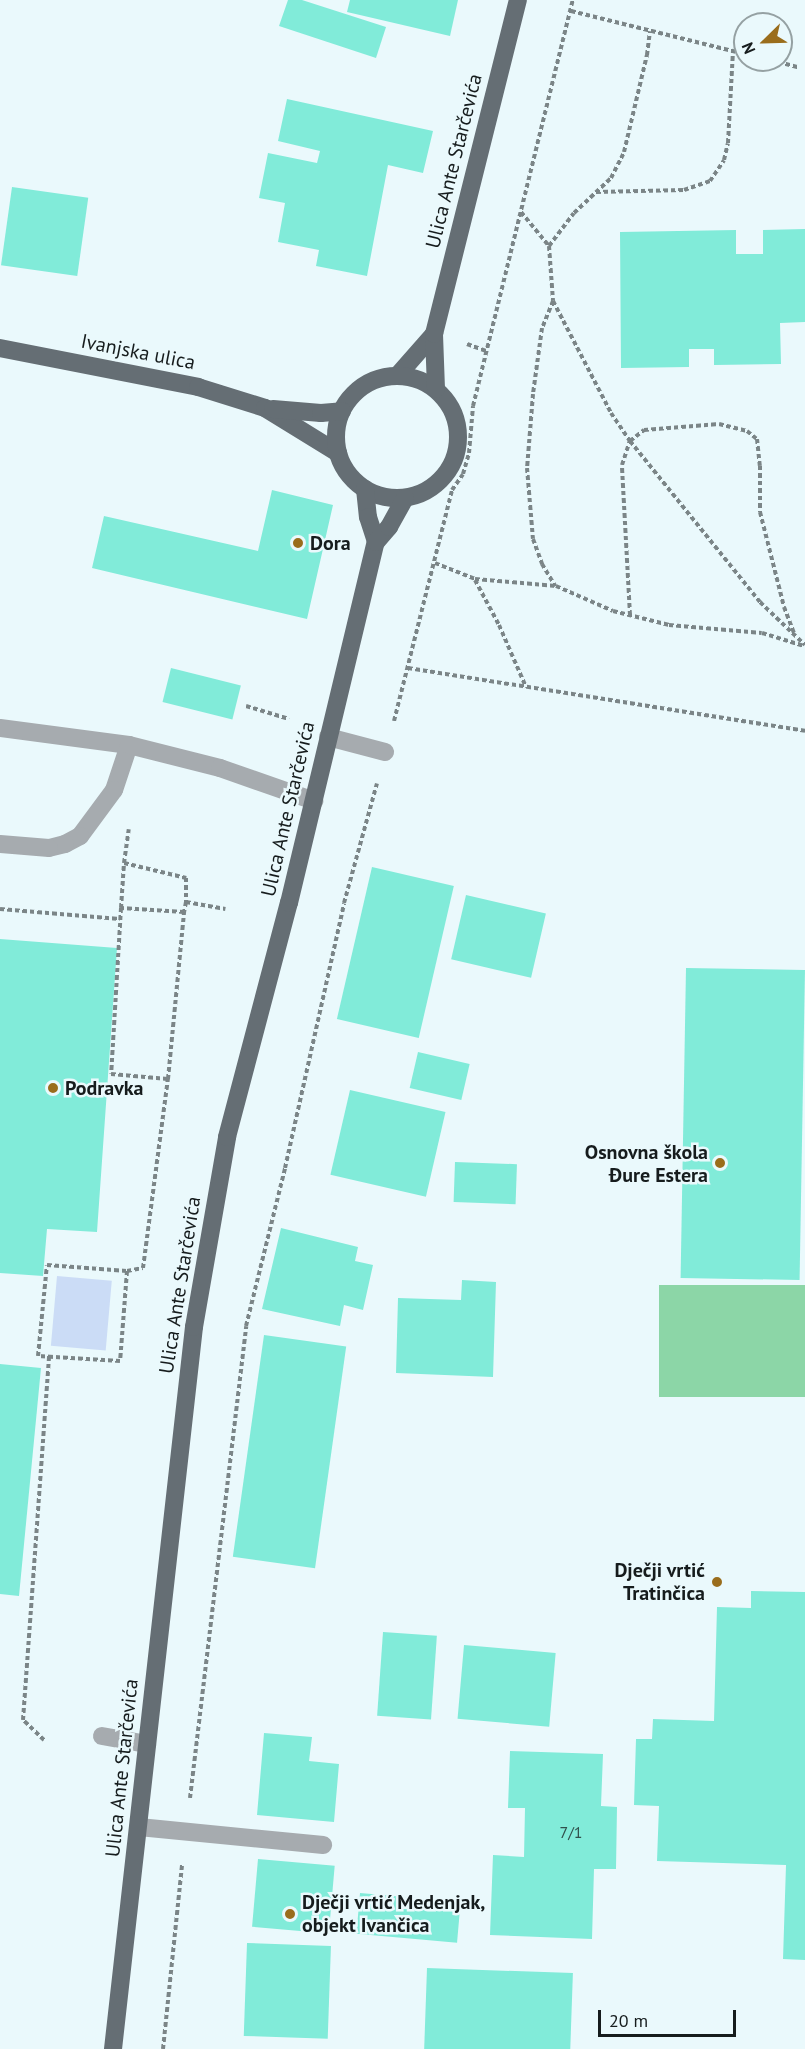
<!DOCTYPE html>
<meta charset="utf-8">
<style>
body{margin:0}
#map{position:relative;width:805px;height:2049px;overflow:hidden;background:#eaf9fc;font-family:"PT Sans",sans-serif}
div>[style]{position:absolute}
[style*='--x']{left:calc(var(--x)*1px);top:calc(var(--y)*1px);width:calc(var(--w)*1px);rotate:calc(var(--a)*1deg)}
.green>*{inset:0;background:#8cd6a7;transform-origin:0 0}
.water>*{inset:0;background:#cbdcf6;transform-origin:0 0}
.building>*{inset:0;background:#81ebd9;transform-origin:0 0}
.path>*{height:4px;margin-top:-2px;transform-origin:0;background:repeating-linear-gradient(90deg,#7b8587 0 4.5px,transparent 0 7.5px)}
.minor>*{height:18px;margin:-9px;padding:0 9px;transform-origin:9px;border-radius:9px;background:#a6abaf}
.major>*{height:18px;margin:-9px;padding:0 9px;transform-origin:9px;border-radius:9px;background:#656e74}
.major>.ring{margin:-9px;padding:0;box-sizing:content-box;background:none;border:18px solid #656e74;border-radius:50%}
.dots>*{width:16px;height:16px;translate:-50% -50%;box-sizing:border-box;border:3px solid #eaf9fc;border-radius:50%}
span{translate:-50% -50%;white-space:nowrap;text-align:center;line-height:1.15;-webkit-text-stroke:5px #eaf9fc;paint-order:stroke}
.number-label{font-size:16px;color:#31504c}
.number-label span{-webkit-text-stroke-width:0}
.street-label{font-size:20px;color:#161c1d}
.poi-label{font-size:20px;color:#161c1d;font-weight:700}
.left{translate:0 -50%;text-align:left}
.right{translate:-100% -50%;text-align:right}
.north{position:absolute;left:733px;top:12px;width:60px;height:60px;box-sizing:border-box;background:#eaf9fc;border:2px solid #95a1a3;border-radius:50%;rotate:247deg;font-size:16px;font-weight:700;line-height:24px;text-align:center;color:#161c1d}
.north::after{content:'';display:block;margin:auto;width:21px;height:27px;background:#9a6d1c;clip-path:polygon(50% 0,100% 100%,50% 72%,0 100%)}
.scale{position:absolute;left:598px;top:2010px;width:138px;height:27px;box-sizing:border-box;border:3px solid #161c1d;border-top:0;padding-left:8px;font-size:18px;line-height:21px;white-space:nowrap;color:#161c1d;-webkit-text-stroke:4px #eaf9fc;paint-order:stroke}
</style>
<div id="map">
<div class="green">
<i style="left:659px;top:1285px;width:146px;height:112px"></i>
</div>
<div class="water">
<i style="left:57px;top:1276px;width:55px;height:70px;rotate:5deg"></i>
</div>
<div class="building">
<i style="clip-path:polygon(288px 0,302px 0,386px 27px,376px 58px,279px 26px)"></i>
<i style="clip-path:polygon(350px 0,458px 0,450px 36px,347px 12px)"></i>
<i style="clip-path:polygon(287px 99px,433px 131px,423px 173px,388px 165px,367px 276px,316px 266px,319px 250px,278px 242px,285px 203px,259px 198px,268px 153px,317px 163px,320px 151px,278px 141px)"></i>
<i style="left:12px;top:187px;width:77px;height:79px;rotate:8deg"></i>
<i style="clip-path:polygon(805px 229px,805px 322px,780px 323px,781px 364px,714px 365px,714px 349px,689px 349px,689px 367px,621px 368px,620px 232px,736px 230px,736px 254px,763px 254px,763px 230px)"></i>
<i style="clip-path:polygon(272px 490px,333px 505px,307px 619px,92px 568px,104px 516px,258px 551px)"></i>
<i style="left:171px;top:668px;width:72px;height:35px;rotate:14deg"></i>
<i style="left:372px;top:867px;width:84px;height:156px;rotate:13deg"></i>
<i style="left:466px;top:895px;width:82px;height:66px;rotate:13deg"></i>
<i style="clip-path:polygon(0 939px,117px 948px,97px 1232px,47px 1229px,43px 1276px,0 1273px)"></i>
<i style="left:686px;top:968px;width:119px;height:310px;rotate:1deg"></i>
<i style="left:418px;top:1052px;width:53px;height:37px;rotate:13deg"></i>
<i style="left:350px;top:1090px;width:98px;height:87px;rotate:13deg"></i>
<i style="left:455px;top:1162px;width:62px;height:40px;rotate:2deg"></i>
<i style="clip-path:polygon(281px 1228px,358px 1247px,355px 1261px,373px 1265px,363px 1310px,344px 1305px,340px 1326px,262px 1309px)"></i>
<i style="clip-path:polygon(462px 1280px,496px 1282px,493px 1377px,396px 1373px,398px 1298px,461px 1300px)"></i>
<i style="left:264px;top:1335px;width:83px;height:224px;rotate:8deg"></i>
<i style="clip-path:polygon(0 1364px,41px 1368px,19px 1596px,0 1594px)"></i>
<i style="clip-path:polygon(751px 1591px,805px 1592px,805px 1960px,783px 1959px,786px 1865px,657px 1861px,659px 1806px,634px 1805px,636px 1739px,652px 1739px,653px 1719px,714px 1721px,717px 1607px,751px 1608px)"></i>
<i style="left:383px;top:1632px;width:54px;height:84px;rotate:4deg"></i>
<i style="left:464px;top:1645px;width:92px;height:74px;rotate:5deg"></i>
<i style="clip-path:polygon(264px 1733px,312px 1737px,309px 1761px,339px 1764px,334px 1822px,257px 1815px)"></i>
<i style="clip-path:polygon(510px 1751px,603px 1754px,601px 1806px,617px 1807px,616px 1869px,594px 1869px,592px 1939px,490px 1935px,493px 1855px,524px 1857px,525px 1808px,508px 1808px)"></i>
<i style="left:258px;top:1859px;width:77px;height:68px;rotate:5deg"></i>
<i style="left:360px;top:1893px;width:101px;height:41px;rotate:5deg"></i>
<i style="left:247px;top:1943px;width:84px;height:93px;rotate:2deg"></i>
<i style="left:427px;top:1968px;width:146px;height:81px;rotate:2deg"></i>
</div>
<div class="path">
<i style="--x:571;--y:11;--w:179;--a:13.9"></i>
<i style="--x:771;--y:60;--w:28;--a:15"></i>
<i style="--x:596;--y:192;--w:88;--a:-1.3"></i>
<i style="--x:684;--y:190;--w:28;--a:-19"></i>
<i style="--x:710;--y:181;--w:25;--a:-56"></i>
<i style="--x:724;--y:160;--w:17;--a:-77"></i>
<i style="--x:728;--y:143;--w:92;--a:-86.9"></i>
<i style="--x:521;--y:212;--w:44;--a:50.5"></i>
<i style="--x:549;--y:246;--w:55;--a:85.8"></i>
<i style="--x:553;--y:301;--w:126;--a:62.6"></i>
<i style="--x:611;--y:413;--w:34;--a:56"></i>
<i style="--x:630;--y:441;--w:207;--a:51.1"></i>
<i style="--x:760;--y:602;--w:62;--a:43.7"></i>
<i style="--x:549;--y:246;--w:41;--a:-52.9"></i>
<i style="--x:574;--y:213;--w:51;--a:-43.4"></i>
<i style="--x:611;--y:178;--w:29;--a:-63"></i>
<i style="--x:624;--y:152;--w:100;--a:-76.7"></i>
<i style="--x:647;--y:55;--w:24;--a:-83"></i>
<i style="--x:553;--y:301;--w:29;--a:112"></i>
<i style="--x:542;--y:328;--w:67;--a:97.8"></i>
<i style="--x:533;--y:394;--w:74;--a:94.6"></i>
<i style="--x:527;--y:468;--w:71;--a:85.2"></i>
<i style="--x:533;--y:539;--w:27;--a:70"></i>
<i style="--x:542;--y:564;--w:26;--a:59"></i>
<i style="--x:467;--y:344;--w:20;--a:20"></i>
<i style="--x:435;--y:563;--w:43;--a:21.8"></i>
<i style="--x:475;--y:579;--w:81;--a:4.9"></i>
<i style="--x:556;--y:586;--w:62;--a:23.7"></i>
<i style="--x:613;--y:611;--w:58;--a:14"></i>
<i style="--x:669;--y:625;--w:93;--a:4.9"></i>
<i style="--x:762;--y:633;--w:44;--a:17.2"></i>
<i style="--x:475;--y:580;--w:51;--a:61.9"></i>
<i style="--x:499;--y:625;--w:68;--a:66.5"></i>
<i style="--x:630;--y:615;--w:150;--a:-93.1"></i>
<i style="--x:622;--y:465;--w:25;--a:-72"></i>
<i style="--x:630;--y:441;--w:18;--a:-38"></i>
<i style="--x:644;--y:430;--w:75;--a:-4.6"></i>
<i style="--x:719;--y:424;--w:29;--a:14"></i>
<i style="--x:747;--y:431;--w:13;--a:39"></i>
<i style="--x:757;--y:439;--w:27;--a:84"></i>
<i style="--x:760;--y:466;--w:46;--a:90"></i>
<i style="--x:760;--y:512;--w:98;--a:75.8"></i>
<i style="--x:784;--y:607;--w:28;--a:69"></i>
<i style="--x:408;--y:668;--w:402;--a:9"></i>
<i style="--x:246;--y:706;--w:45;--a:16.8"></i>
<i style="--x:394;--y:721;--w:238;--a:-75.9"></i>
<i style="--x:452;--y:490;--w:19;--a:-55"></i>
<i style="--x:463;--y:474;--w:22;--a:-74"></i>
<i style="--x:469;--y:453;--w:47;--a:-85.1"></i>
<i style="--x:473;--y:406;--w:418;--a:-76.2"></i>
<i style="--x:124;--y:863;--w:34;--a:-82"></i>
<i style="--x:186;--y:902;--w:10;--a:101"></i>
<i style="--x:184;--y:912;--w:63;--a:-176.4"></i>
<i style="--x:121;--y:908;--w:45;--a:-86.2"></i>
<i style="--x:124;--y:863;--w:64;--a:13.6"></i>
<i style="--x:186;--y:878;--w:24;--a:90"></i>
<i style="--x:186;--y:902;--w:40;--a:10"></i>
<i style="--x:121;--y:908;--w:166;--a:93.4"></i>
<i style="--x:111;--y:1074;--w:57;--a:5"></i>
<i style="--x:168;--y:1079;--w:168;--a:-84.5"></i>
<i style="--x:0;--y:909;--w:120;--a:4.8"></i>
<i style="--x:127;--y:1271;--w:90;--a:94.4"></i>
<i style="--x:120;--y:1361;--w:82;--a:-176.5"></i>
<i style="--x:38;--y:1356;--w:91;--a:-84.4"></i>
<i style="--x:47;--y:1265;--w:80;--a:4.3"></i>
<i style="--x:127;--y:1271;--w:16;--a:-11"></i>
<i style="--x:143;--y:1268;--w:191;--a:-82.5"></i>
<i style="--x:44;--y:1740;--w:29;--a:-136"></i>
<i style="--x:23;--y:1720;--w:365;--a:-85.9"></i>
<i style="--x:190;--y:1798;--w:475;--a:-83.2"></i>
<i style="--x:246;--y:1326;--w:163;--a:-76.1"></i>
<i style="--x:285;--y:1168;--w:271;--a:-77.4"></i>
<i style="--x:344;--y:903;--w:124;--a:-74.6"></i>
<i style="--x:163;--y:2049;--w:185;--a:-84.1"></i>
</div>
<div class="minor">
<i style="--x:0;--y:728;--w:130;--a:7.5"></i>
<i style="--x:129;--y:745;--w:47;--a:108.4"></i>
<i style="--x:114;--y:790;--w:57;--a:126.5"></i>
<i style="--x:80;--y:836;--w:17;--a:152"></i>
<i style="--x:65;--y:844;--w:16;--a:166"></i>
<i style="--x:49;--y:848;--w:49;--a:-175.3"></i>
<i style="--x:328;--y:737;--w:59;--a:14.7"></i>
<i style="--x:129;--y:745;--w:94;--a:14.2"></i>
<i style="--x:220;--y:768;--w:100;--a:19.3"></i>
<i style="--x:102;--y:1736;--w:46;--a:10.1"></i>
<i style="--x:139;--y:1827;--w:185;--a:5.6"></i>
</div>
<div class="major">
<i style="--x:0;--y:348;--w:202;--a:11.1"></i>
<i style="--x:198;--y:387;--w:70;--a:17.4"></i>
<i style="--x:265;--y:408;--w:86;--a:31.7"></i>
<i style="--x:398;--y:375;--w:55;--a:-48.7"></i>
<i class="ring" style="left:336px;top:376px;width:104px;height:104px"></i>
<i style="--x:436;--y:389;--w:55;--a:-92.1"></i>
<i style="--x:434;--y:334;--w:344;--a:-75.9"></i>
<i style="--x:273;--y:409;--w:48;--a:4.8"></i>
<i style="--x:321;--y:413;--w:21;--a:-5"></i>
<i style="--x:365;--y:489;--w:28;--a:84"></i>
<i style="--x:368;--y:517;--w:26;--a:72"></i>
<i style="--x:113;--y:2049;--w:727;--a:-83.6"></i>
<i style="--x:194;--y:1327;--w:193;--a:-80.1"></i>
<i style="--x:227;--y:1137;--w:242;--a:-75.2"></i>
<i style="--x:289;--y:903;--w:371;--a:-76.5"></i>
<i style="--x:376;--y:542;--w:20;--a:-49"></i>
<i style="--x:389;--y:527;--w:33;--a:-61"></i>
</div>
<div class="dots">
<i style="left:298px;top:543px;background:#9a6d1c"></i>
<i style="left:53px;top:1088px;background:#9a6d1c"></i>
<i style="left:720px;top:1163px;background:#9a6d1c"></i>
<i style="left:717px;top:1582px;background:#9a6d1c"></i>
<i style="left:290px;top:1914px;background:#9a6d1c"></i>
</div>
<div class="number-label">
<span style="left:571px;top:1832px">7/1</span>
</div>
<div class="street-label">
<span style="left:454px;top:161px;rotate:-76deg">Ulica Ante Starčevića</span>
<span style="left:138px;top:352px;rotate:11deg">Ivanjska ulica</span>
<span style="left:288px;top:809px;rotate:-77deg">Ulica Ante Starčevića</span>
<span style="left:180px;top:1285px;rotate:-81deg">Ulica Ante Starčevića</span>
<span style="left:122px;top:1768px;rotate:-84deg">Ulica Ante Starčevića</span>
</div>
<div class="poi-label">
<span class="left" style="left:310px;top:543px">Dora</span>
<span class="left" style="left:65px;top:1088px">Podravka</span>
<span class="right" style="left:708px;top:1164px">Osnovna škola<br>Đure Estera</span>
<span class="right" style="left:705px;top:1582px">Dječji vrtić<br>Tratinčica</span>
<span class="left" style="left:302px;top:1914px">Dječji vrtić Medenjak,<br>objekt Ivančica</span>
</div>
<div class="north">N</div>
<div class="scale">20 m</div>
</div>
